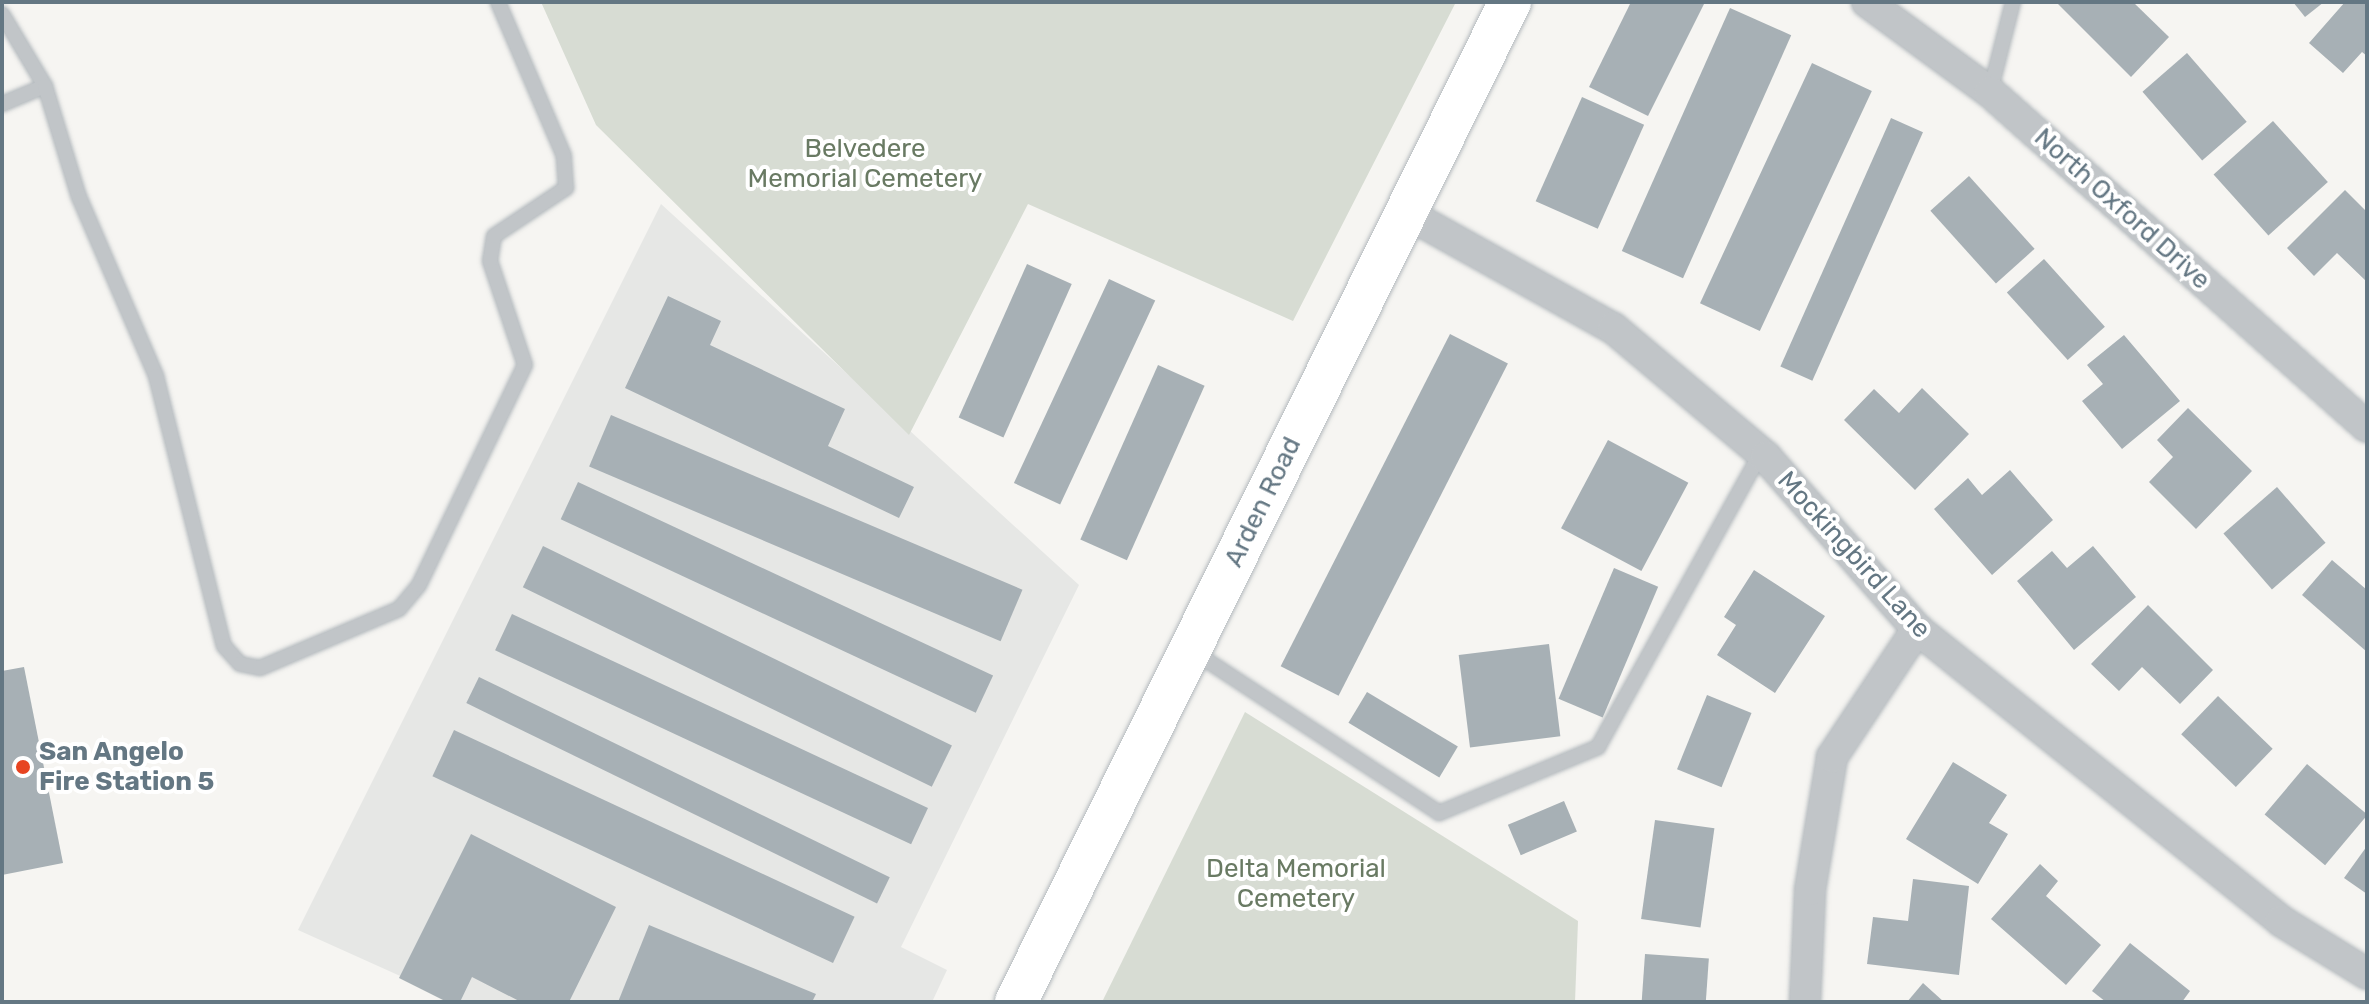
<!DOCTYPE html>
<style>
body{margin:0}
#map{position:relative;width:2369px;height:1004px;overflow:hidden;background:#f6f5f2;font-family:Rubik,sans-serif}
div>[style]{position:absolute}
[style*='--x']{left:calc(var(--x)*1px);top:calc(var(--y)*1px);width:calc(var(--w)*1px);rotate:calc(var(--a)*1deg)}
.built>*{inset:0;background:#e6e7e5}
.green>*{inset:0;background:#d7dcd3}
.building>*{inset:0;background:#a7b0b5;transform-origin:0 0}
.roads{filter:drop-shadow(0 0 2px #b3b9bd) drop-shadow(0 0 2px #b3b9bd)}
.service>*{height:14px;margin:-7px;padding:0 7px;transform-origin:7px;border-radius:7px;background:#c1c5c8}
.minor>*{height:30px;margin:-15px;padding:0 15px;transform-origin:15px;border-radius:15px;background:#c1c5c8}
.secondary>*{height:42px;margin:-21px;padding:0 21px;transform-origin:21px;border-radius:21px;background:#fff}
.dots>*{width:22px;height:22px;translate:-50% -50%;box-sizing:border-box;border:4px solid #fff;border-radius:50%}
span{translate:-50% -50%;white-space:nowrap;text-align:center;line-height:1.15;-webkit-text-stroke:8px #fff;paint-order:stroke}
.park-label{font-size:26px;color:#697a63}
.street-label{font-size:26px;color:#647783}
.poi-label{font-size:26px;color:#647783;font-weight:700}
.left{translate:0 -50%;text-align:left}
.frame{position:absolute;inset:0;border:4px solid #647783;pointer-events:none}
</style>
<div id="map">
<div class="built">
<i style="clip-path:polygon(661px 204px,1079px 585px,901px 947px,947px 970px,932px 1002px,458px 1002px,298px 930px)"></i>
</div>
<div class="green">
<i style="clip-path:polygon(541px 2px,1456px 2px,1293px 321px,1028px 204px,909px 435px,596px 125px)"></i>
<i style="clip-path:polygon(1245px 712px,1578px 921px,1575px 1002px,1102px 1002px)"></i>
</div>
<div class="building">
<i style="clip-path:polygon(1631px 2px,1705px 2px,1648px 116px,1589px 87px)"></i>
<i style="clip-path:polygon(2056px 2px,2133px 2px,2169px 37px,2131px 77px)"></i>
<i style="clip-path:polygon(2293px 2px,2324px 2px,2305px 17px)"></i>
<i style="clip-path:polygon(2345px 2px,2367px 2px,2367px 56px,2362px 52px,2343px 73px,2309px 43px)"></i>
<i style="left:1730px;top:8px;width:67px;height:266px;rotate:24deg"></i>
<i style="left:2187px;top:53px;width:91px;height:59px;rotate:49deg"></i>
<i style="left:1812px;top:63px;width:66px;height:265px;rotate:25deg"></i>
<i style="left:1582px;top:97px;width:68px;height:114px;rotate:24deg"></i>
<i style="left:1891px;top:118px;width:35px;height:272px;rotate:24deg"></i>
<i style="left:2273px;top:121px;width:82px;height:80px;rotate:48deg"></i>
<i style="left:1969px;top:176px;width:98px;height:52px;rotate:48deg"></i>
<i style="clip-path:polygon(2345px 190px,2367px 212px,2367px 282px,2337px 253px,2314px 276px,2287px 248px)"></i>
<i style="left:2044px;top:259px;width:91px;height:50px;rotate:48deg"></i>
<i style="left:1027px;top:264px;width:49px;height:168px;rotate:24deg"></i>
<i style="left:1109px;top:279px;width:51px;height:225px;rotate:25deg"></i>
<i style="clip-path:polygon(668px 296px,721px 321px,710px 345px,845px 409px,828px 446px,914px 487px,899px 518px,625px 388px)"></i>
<i style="left:1450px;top:334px;width:65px;height:373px;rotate:27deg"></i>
<i style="clip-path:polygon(2124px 335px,2180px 401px,2122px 449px,2082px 401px,2103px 384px,2087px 365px)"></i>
<i style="left:1158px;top:365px;width:51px;height:191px;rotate:24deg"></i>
<i style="clip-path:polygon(1922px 388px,1969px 434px,1915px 490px,1844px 420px,1874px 389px,1899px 413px)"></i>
<i style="clip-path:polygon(2188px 408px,2252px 471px,2196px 529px,2149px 482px,2173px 457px,2157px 440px)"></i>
<i style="left:611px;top:415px;width:447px;height:56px;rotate:23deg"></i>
<i style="left:1608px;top:440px;width:91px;height:100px;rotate:28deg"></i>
<i style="clip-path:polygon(2010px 470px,2053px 520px,1992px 575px,1934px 509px,1968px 478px,1982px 495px)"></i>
<i style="left:578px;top:482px;width:458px;height:41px;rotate:25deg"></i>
<i style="left:2277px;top:487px;width:74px;height:71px;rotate:49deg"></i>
<i style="left:543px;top:546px;width:455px;height:46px;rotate:26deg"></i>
<i style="clip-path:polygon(2093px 546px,2136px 597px,2074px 650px,2017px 581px,2052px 551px,2067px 568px)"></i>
<i style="clip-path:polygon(2332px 560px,2367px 590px,2367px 652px,2302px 595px)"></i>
<i style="left:1614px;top:568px;width:48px;height:142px;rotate:23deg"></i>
<i style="clip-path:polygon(1754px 570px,1825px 616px,1775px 693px,1717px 655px,1736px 625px,1724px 617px)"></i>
<i style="clip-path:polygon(2148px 605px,2213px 670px,2180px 704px,2142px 667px,2119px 691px,2091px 664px)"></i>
<i style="left:512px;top:614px;width:459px;height:40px;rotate:25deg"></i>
<i style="left:1549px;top:644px;width:93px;height:91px;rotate:83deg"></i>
<i style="clip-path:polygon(24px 667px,63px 863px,2px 875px,2px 671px)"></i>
<i style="left:479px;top:677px;width:457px;height:29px;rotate:26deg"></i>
<i style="left:1367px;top:692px;width:106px;height:36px;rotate:31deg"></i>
<i style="left:1707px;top:695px;width:48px;height:80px;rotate:22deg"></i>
<i style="left:2218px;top:696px;width:76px;height:53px;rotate:44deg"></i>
<i style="left:454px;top:730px;width:442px;height:51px;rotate:25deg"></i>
<i style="clip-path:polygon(1953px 762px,2007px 795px,1989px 823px,2008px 834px,1978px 884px,1906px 839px)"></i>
<i style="left:2307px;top:764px;width:79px;height:66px;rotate:40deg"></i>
<i style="left:1564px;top:801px;width:33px;height:61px;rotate:67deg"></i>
<i style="left:1655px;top:820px;width:60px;height:100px;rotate:8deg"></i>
<i style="clip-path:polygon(471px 834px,616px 907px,569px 1002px,521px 1002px,472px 977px,460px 1002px,447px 1002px,399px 978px)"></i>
<i style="clip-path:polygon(2367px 846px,2367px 894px,2344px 878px)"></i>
<i style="clip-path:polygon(2040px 864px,2058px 881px,2046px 896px,2101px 945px,2066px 985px,1991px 919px)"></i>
<i style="clip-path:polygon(1913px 879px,1969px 886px,1959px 975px,1867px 964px,1873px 917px,1908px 921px)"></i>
<i style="clip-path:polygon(649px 925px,816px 994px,812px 1002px,618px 1002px)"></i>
<i style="clip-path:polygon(2130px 943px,2190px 991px,2182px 1002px,2106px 1002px,2092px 991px)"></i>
<i style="left:1645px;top:954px;width:64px;height:48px;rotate:4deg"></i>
<i style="clip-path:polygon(1923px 983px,1944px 1002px,1907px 1002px)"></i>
</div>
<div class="roads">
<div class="service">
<i style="--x:2;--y:14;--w:84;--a:59.2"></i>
<i style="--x:1990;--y:92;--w:93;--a:-75.7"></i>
<i style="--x:2;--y:104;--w:47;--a:-22.7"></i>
<i style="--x:45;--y:86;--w:116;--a:73"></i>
<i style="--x:79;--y:197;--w:195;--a:66.7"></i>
<i style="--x:156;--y:376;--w:278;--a:75.9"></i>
<i style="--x:224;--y:646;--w:24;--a:48"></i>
<i style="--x:240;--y:664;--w:20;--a:11"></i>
<i style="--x:260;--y:668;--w:151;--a:-23"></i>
<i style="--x:399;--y:609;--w:31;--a:-50"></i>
<i style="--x:419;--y:585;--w:244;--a:-64.3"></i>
<i style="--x:525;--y:365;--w:110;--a:-108.6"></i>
<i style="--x:490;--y:261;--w:25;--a:-81"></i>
<i style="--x:494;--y:236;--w:87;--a:-33.7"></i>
<i style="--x:566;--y:188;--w:32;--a:-94"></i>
<i style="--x:564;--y:156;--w:168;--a:-113.2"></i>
<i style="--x:1194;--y:652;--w:293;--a:33.3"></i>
<i style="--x:1439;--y:813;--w:172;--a:-22.5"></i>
<i style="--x:1598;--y:747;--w:336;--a:-61"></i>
</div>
<div class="minor">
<i style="--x:1867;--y:2;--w:152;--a:36.2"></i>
<i style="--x:1990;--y:92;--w:504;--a:41.62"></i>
<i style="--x:1406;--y:213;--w:237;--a:29.1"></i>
<i style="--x:1613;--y:328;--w:200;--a:40.1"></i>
<i style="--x:1766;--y:457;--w:229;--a:48.7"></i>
<i style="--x:1917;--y:629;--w:467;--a:38.7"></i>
<i style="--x:2281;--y:921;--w:101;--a:31.6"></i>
<i style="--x:1805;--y:1002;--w:112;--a:-87.4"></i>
<i style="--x:1810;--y:890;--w:135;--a:-80.6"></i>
<i style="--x:1832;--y:757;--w:154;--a:-56.4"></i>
</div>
<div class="secondary">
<i style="--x:1016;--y:1002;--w:1115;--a:-63.71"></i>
</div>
</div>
<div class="dots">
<i style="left:23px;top:767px;background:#e74421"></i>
</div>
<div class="park-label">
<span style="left:865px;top:164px">Belvedere<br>Memorial Cemetery</span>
<span style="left:1296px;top:884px">Delta Memorial<br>Cemetery</span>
</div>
<div class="street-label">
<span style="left:2122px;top:209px;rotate:42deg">North Oxford Drive</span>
<span style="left:1263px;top:502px;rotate:-64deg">Arden Road</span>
<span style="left:1854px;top:555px;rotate:48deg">Mockingbird Lane</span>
</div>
<div class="poi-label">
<span class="left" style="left:39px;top:767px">San Angelo<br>Fire Station 5</span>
</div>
<div class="frame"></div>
</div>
